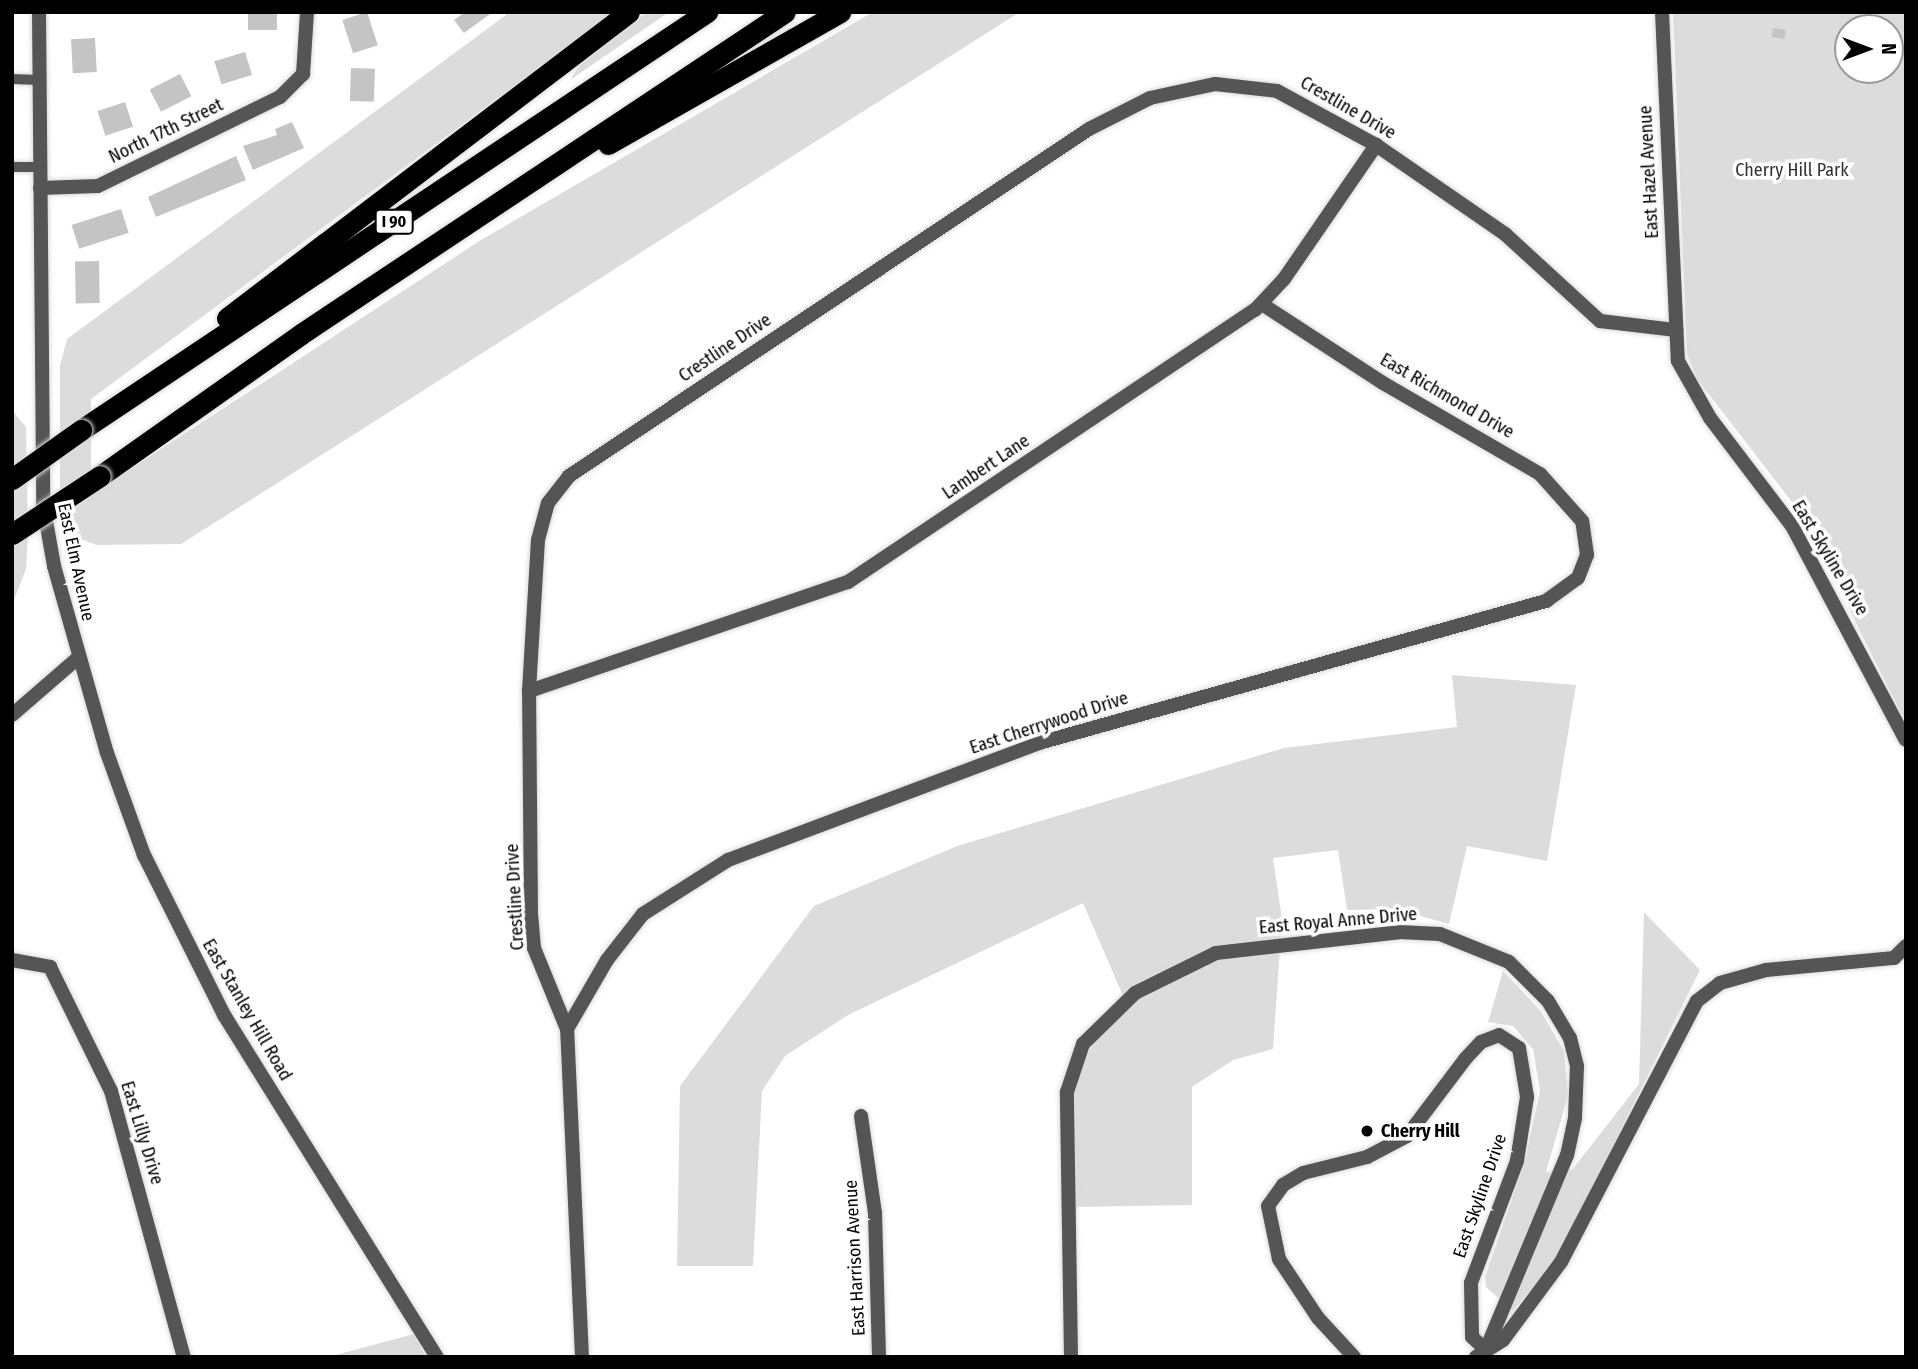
<!DOCTYPE html>
<style>
body{margin:0}
#map{position:relative;width:1918px;height:1369px;overflow:hidden;background:#fff;font-family:"Fira Sans Condensed",sans-serif}
div>[style]{position:absolute}
[style*='--x']{left:calc(var(--x)*1px);top:calc(var(--y)*1px);width:calc(var(--w)*1px);rotate:calc(var(--a)*1deg)}
.green>*{inset:0;background:#dcdcdc}
.building>*{inset:0;background:#c4c4c4;transform-origin:0 0}
.roads{filter:drop-shadow(0 0 2px #dbdbdb) drop-shadow(0 0 2px #dbdbdb)}
.lane>*{height:10px;margin:-5px;padding:0 5px;transform-origin:5px;border-radius:5px;background:#555}
.street>*{height:14px;margin:-7px;padding:0 7px;transform-origin:7px;border-radius:7px;background:#555}
.highway>*{height:21px;margin:-10.5px;padding:0 10.5px;transform-origin:10.5px;border-radius:10.5px;background:#000}
.bridges{filter:drop-shadow(0 0 2px #dbdbdb) drop-shadow(0 0 2px #dbdbdb)}
.highway-bridge>*{height:21px;margin:-10.5px;padding:0 10.5px;transform-origin:10.5px;border-radius:10.5px;background:#000}
.dots>*{width:19px;height:19px;translate:-50% -50%;box-sizing:border-box;border:4px solid #fff;border-radius:50%}
span{translate:-50% -50%;white-space:nowrap;text-align:center;line-height:1.15;-webkit-text-stroke:7px #fff;paint-order:stroke}
.shield-label span{padding:2px 5px;background:#fff;border:2px solid;border-radius:5px;-webkit-text-stroke-width:0}
.shield-label{font-size:16px;color:#000;font-weight:700}
.street-label{font-size:18px;color:#000}
.park-label{font-size:18px;color:#333}
.poi-label{font-size:18px;color:#000;font-weight:700}
.left{translate:0 -50%;text-align:left}
.frame{position:absolute;inset:0;border:14px solid #000;pointer-events:none}
.north{position:absolute;left:1834px;top:14px;width:70px;height:70px;box-sizing:border-box;background:#fff;border:2px solid #999;border-radius:50%;rotate:90deg;font-size:19px;font-weight:700;line-height:28px;text-align:center;color:#000}
.north::after{content:'';display:block;margin:auto;width:24px;height:32px;background:#000;clip-path:polygon(50% 0,100% 100%,50% 72%,0 100%)}
</style>
<div id="map">
<div class="green">
<i style="clip-path:polygon(510px 12px,614px 12px,91px 399px,91px 495px,481px 240px,873px 12px,1020px 12px,181px 544px,97px 545px,74px 537px,60px 516px,60px 366px,67px 339px)"></i>
<i style="clip-path:polygon(647px 12px,669px 12px,570px 80px,579px 66px)"></i>
<i style="clip-path:polygon(evenodd,1673px 12px,1906px 12px,1906px 723px,1802px 515px,1697px 379px,1687px 354px,1673px 12px,1848px 28px,1890px 28px,1890px 70px,1848px 70px,1848px 28px)"></i>
<i style="clip-path:polygon(12px 410px,26px 427px,28px 535px,26px 569px,12px 605px)"></i>
<i style="clip-path:polygon(1452px 675px,1576px 685px,1547px 861px,1467px 846px,1449px 924px,1395px 909px,1347px 910px,1338px 850px,1273px 858px,1282px 919px,1273px 1049px,1233px 1060px,1192px 1087px,1192px 1205px,1073px 1207px,1071px 1097px,1078px 1069px,1107px 1022px,1127px 1005px,1083px 903px,848px 1015px,785px 1056px,762px 1091px,753px 1266px,677px 1266px,680px 1086px,814px 906px,957px 846px,1284px 748px,1457px 727px)"></i>
<i style="clip-path:polygon(1644px 912px,1700px 970px,1556px 1260px,1513px 1311px,1486px 1287px,1485px 1277px,1525px 1161px,1540px 1091px,1533px 1049px,1513px 1026px,1488px 1022px,1503px 971px,1540px 1010px,1564px 1051px,1568px 1096px,1546px 1172px,1572px 1170px,1639px 1084px)"></i>
<i style="clip-path:polygon(414px 1334px,426px 1357px,328px 1357px)"></i>
</div>
<div class="building">
<i style="left:248px;top:12px;width:29px;height:18px"></i>
<i style="left:367px;top:12px;width:35px;height:26px;rotate:72deg"></i>
<i style="clip-path:polygon(465px 12px,493px 12px,464px 33px,454px 20px)"></i>
<i style="left:1773px;top:28px;width:13px;height:9px;rotate:9deg"></i>
<i style="left:95px;top:38px;width:34px;height:24px;rotate:87deg"></i>
<i style="left:245px;top:52px;width:24px;height:32px;rotate:73deg"></i>
<i style="left:351px;top:68px;width:24px;height:33px;rotate:2deg"></i>
<i style="left:180px;top:74px;width:25px;height:34px;rotate:63deg"></i>
<i style="left:125px;top:102px;width:26px;height:29px;rotate:72deg"></i>
<i style="clip-path:polygon(292px 122px,304px 148px,253px 170px,243px 146px,277px 135px,275px 129px)"></i>
<i style="clip-path:polygon(236px 156px,246px 180px,156px 217px,148px 197px)"></i>
<i style="left:121px;top:209px;width:25px;height:52px;rotate:72deg"></i>
<i style="left:99px;top:261px;width:42px;height:24px;rotate:89deg"></i>
</div>
<div class="roads">
<div class="lane">
<i style="--x:12;--y:79;--w:27;--a:2"></i>
<i style="--x:12;--y:167;--w:28;--a:0"></i>
</div>
<div class="street">
<i style="--x:39;--y:12;--w:492;--a:89.5"></i>
<i style="--x:43;--y:504;--w:63;--a:79.9"></i>
<i style="--x:54;--y:566;--w:194;--a:74.2"></i>
<i style="--x:107;--y:753;--w:109;--a:70.1"></i>
<i style="--x:144;--y:855;--w:179;--a:63.4"></i>
<i style="--x:224;--y:1015;--w:403;--a:58.1"></i>
<i style="--x:1662;--y:12;--w:349;--a:87.4"></i>
<i style="--x:1678;--y:361;--w:65;--a:60.7"></i>
<i style="--x:1710;--y:418;--w:136;--a:52.8"></i>
<i style="--x:1792;--y:526;--w:242;--a:62"></i>
<i style="--x:40;--y:188;--w:58;--a:-2"></i>
<i style="--x:98;--y:186;--w:203;--a:-26.1"></i>
<i style="--x:280;--y:97;--w:33;--a:-45"></i>
<i style="--x:303;--y:74;--w:62;--a:-86.3"></i>
<i style="--x:529;--y:691;--w:337;--a:-18.9"></i>
<i style="--x:848;--y:582;--w:490;--a:-33.8"></i>
<i style="--x:1255;--y:310;--w:42;--a:-46.9"></i>
<i style="--x:1284;--y:279;--w:163;--a:-55.5"></i>
<i style="--x:12;--y:715;--w:89;--a:-40.9"></i>
<i style="--x:12;--y:960;--w:39;--a:10"></i>
<i style="--x:50;--y:967;--w:138;--a:63.8"></i>
<i style="--x:111;--y:1091;--w:276;--a:74.7"></i>
<i style="--x:567;--y:1029;--w:80;--a:-59.9"></i>
<i style="--x:607;--y:960;--w:58;--a:-52"></i>
<i style="--x:643;--y:914;--w:101;--a:-32.4"></i>
<i style="--x:728;--y:860;--w:332;--a:-20.6"></i>
<i style="--x:1039;--y:743;--w:527;--a:-15.65"></i>
<i style="--x:1546;--y:601;--w:39;--a:-36"></i>
<i style="--x:1578;--y:578;--w:25;--a:-69"></i>
<i style="--x:1587;--y:555;--w:34;--a:-98"></i>
<i style="--x:1582;--y:521;--w:63;--a:-131.8"></i>
<i style="--x:1540;--y:474;--w:181;--a:-149.9"></i>
<i style="--x:1383;--y:383;--w:145;--a:-146.9"></i>
<i style="--x:861;--y:1116;--w:98;--a:81.8"></i>
<i style="--x:875;--y:1213;--w:144;--a:88.4"></i>
<i style="--x:582;--y:1357;--w:328;--a:-92.6"></i>
<i style="--x:567;--y:1029;--w:87;--a:-112.2"></i>
<i style="--x:534;--y:948;--w:34;--a:-95"></i>
<i style="--x:531;--y:914;--w:223;--a:-90.5"></i>
<i style="--x:529;--y:691;--w:151;--a:-86.6"></i>
<i style="--x:538;--y:540;--w:38;--a:-75"></i>
<i style="--x:548;--y:503;--w:34;--a:-52"></i>
<i style="--x:569;--y:476;--w:625;--a:-33.72"></i>
<i style="--x:1089;--y:129;--w:68;--a:-26.9"></i>
<i style="--x:1150;--y:98;--w:66;--a:-12.2"></i>
<i style="--x:1215;--y:84;--w:62;--a:6.4"></i>
<i style="--x:1277;--y:91;--w:113;--a:28.6"></i>
<i style="--x:1376;--y:145;--w:157;--a:34.6"></i>
<i style="--x:1505;--y:234;--w:129;--a:42.5"></i>
<i style="--x:1600;--y:321;--w:77;--a:6.8"></i>
<i style="--x:1071;--y:1357;--w:265;--a:-90.9"></i>
<i style="--x:1067;--y:1092;--w:51;--a:-71.6"></i>
<i style="--x:1083;--y:1044;--w:73;--a:-44.4"></i>
<i style="--x:1135;--y:993;--w:90;--a:-26.3"></i>
<i style="--x:1216;--y:953;--w:184;--a:-6.5"></i>
<i style="--x:1399;--y:932;--w:41;--a:2.8"></i>
<i style="--x:1440;--y:934;--w:74;--a:22.1"></i>
<i style="--x:1509;--y:962;--w:55;--a:45"></i>
<i style="--x:1548;--y:1001;--w:43;--a:59.3"></i>
<i style="--x:1570;--y:1038;--w:29;--a:76"></i>
<i style="--x:1577;--y:1066;--w:52;--a:92.2"></i>
<i style="--x:1575;--y:1118;--w:38;--a:102"></i>
<i style="--x:1567;--y:1155;--w:211;--a:112.6"></i>
<i style="--x:1354;--y:1357;--w:53;--a:-132.7"></i>
<i style="--x:1318;--y:1318;--w:71;--a:-123.5"></i>
<i style="--x:1279;--y:1259;--w:54;--a:-101.7"></i>
<i style="--x:1268;--y:1206;--w:26;--a:-54"></i>
<i style="--x:1283;--y:1185;--w:23;--a:-31"></i>
<i style="--x:1303;--y:1173;--w:66;--a:-14"></i>
<i style="--x:1367;--y:1157;--w:45;--a:-27.7"></i>
<i style="--x:1407;--y:1136;--w:98;--a:-52.9"></i>
<i style="--x:1466;--y:1058;--w:22;--a:-47"></i>
<i style="--x:1481;--y:1042;--w:19;--a:-21"></i>
<i style="--x:1499;--y:1035;--w:24;--a:33"></i>
<i style="--x:1519;--y:1048;--w:50;--a:80.7"></i>
<i style="--x:1527;--y:1097;--w:65;--a:98.9"></i>
<i style="--x:1517;--y:1161;--w:130;--a:110.7"></i>
<i style="--x:1471;--y:1283;--w:54;--a:88.9"></i>
<i style="--x:1472;--y:1337;--w:19;--a:43"></i>
<i style="--x:1476;--y:1357;--w:32;--a:-32"></i>
<i style="--x:1503;--y:1340;--w:97;--a:-53.4"></i>
<i style="--x:1561;--y:1262;--w:294;--a:-62.5"></i>
<i style="--x:1697;--y:1001;--w:29;--a:-38"></i>
<i style="--x:1720;--y:983;--w:48;--a:-15.8"></i>
<i style="--x:1766;--y:970;--w:129;--a:-5.4"></i>
<i style="--x:1894;--y:958;--w:17;--a:-45"></i>
</div>
<div class="highway">
<i style="--x:608;--y:144;--w:267;--a:-29.6"></i>
<i style="--x:227;--y:318;--w:505;--a:-37.28"></i>
<i style="--x:81;--y:430;--w:753;--a:-33.73"></i>
<i style="--x:100;--y:476;--w:246;--a:-35.2"></i>
<i style="--x:301;--y:334;--w:581;--a:-33.64"></i>
</div>
</div>
<div class="bridges">
<div class="highway-bridge">
<i style="--x:12;--y:479;--w:85;--a:-35.4"></i>
<i style="--x:12;--y:534;--w:105;--a:-33.4"></i>
</div>
</div>
<div class="dots">
<i style="left:1367px;top:1131px;background:#000"></i>
</div>
<div class="shield-label">
<span style="left:394px;top:222px">I 90</span>
</div>
<div class="street-label">
<span style="left:1348px;top:108px;rotate:30deg">Crestline Drive</span>
<span style="left:166px;top:131px;rotate:-26deg">North 17th Street</span>
<span style="left:1649px;top:172px;rotate:-93deg">East Hazel Avenue</span>
<span style="left:725px;top:348px;rotate:-34deg">Crestline Drive</span>
<span style="left:1447px;top:396px;rotate:30deg">East Richmond Drive</span>
<span style="left:986px;top:467px;rotate:-34deg">Lambert Lane</span>
<span style="left:1830px;top:558px;rotate:59deg">East Skyline Drive</span>
<span style="left:76px;top:562px;rotate:78deg">East Elm Avenue</span>
<span style="left:1049px;top:723px;rotate:-18deg">East Cherrywood Drive</span>
<span style="left:515px;top:897px;rotate:-93deg">Crestline Drive</span>
<span style="left:1338px;top:921px;rotate:-5deg">East Royal Anne Drive</span>
<span style="left:247px;top:1010px;rotate:60deg">East Stanley Hill Road</span>
<span style="left:142px;top:1133px;rotate:73deg">East Lilly Drive</span>
<span style="left:1480px;top:1196px;rotate:-71deg">East Skyline Drive</span>
<span style="left:855px;top:1258px;rotate:-93deg">East Harrison Avenue</span>
</div>
<div class="park-label">
<span style="left:1792px;top:170px">Cherry Hill Park</span>
</div>
<div class="poi-label">
<span class="left" style="left:1381px;top:1131px">Cherry Hill</span>
</div>
<div class="frame"></div>
<div class="north">N</div>
</div>
